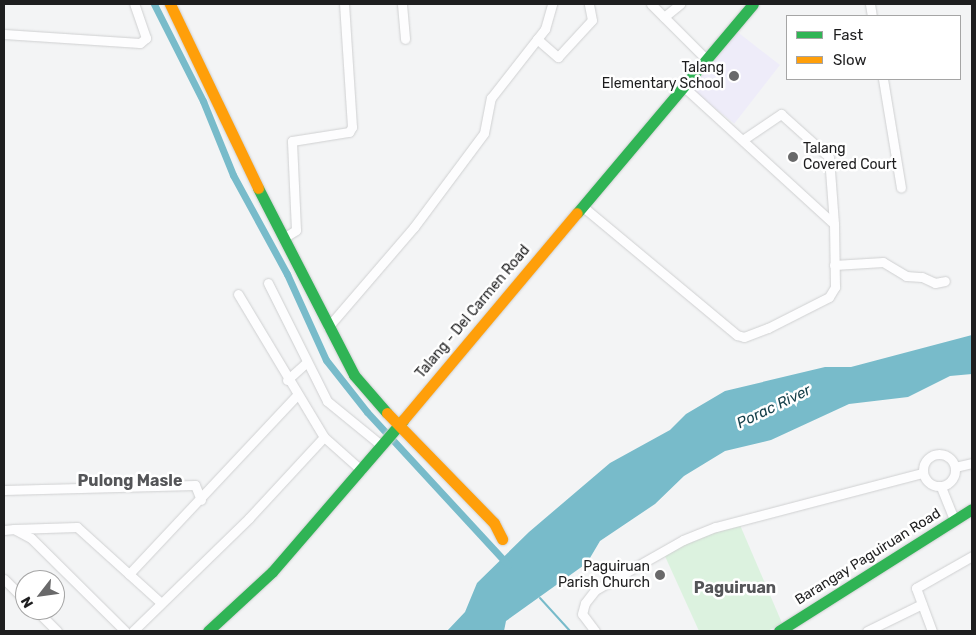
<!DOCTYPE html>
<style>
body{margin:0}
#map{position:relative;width:976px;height:635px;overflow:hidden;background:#f3f4f5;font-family:Rubik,sans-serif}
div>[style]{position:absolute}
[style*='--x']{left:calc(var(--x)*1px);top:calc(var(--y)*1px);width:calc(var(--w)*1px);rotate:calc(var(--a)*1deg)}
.education>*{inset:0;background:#eeecf9;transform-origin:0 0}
.green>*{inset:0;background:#dcf2df}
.water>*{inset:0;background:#78bbca}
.stream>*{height:2px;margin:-1px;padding:0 1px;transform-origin:1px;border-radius:1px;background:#78bbca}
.canal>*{height:7px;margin:-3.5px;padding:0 3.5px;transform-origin:3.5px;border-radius:3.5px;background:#78bbca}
.roads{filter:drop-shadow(0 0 1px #cfd0d1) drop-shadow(0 0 1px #cfd0d1)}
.street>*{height:9px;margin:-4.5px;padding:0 4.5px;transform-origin:4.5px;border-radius:4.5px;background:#fdfdfe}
.street>.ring{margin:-4.5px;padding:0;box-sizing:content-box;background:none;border:9px solid #fdfdfe;border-radius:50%}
.fast>*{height:11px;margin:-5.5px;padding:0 5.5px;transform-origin:5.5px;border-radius:5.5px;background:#30b455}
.slow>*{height:11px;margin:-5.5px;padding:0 5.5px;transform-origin:5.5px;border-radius:5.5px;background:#ff9f0a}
.dots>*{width:14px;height:14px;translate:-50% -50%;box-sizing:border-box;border:2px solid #fff;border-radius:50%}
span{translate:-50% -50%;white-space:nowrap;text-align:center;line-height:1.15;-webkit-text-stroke:5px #fff;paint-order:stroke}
.poi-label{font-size:14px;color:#1e1e1f}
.right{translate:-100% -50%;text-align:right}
.left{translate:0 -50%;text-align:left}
.street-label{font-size:14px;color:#1e1e1f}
.water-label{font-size:15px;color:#143f49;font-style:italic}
.quarter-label{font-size:16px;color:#545558;font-weight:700}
.frame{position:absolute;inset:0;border:5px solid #1e1e1f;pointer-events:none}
.legend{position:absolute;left:786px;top:15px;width:175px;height:65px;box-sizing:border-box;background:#fff;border:1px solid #a5a5a5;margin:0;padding:6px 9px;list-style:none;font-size:15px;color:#1e1e1f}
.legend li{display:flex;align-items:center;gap:10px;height:25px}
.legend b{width:25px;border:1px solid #a5a5a5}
.north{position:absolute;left:15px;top:570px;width:50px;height:50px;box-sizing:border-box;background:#fff;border:1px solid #a5a5a5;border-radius:50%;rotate:240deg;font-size:14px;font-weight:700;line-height:20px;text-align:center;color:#1e1e1f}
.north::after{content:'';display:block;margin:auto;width:18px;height:22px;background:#69696a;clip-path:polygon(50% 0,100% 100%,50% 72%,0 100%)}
</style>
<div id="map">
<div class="education">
<i style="left:735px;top:30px;width:57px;height:74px;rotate:38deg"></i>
</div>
<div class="green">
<i style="clip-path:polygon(740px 525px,782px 623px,768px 631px,699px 631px,664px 554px,685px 542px)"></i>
</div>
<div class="water">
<i style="clip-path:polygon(972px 335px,972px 374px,950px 376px,908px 397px,849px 404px,771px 440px,725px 451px,684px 476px,655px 504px,600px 541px,587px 563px,506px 621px,504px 631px,447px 631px,465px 612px,477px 583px,529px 532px,610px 463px,670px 430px,686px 414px,725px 391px,825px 367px,851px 367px)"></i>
</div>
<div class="stream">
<i style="--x:540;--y:598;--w:45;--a:47.7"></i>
</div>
<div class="canal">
<i style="--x:154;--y:4;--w:109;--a:63.2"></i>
<i style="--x:203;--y:101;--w:80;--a:67.9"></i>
<i style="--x:233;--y:175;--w:113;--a:61.4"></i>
<i style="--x:287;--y:274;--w:94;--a:65.6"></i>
<i style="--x:326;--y:360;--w:66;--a:51.7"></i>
<i style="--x:367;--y:412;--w:208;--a:47.3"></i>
</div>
<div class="roads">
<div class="street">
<i style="--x:402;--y:4;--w:35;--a:85"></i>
<i style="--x:651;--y:4;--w:78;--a:45"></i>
<i style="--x:870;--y:4;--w:12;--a:81"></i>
<i style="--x:664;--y:17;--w:21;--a:-39"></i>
<i style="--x:4;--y:34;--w:136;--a:3.8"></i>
<i style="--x:140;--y:43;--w:8;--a:-40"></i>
<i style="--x:146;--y:38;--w:36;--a:-109"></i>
<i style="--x:537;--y:39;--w:28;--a:41"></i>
<i style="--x:558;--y:57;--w:50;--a:-47.4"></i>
<i style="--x:592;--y:20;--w:16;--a:-101"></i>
<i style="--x:883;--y:79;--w:110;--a:80.6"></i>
<i style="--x:744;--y:139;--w:45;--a:-34"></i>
<i style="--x:781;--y:114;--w:64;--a:41.9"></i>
<i style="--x:829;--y:157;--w:67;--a:85.7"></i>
<i style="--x:582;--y:206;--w:202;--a:39.8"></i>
<i style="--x:737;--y:335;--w:7;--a:16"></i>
<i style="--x:744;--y:337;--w:26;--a:-21"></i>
<i style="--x:768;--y:328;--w:68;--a:-26.9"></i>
<i style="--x:829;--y:297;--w:12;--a:-59"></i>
<i style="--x:835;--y:287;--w:63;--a:-90.9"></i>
<i style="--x:834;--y:224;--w:205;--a:-137.6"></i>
<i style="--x:285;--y:237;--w:13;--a:-32"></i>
<i style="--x:296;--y:230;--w:89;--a:-92.6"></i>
<i style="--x:292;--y:141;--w:58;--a:-9"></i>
<i style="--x:349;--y:132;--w:6;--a:-59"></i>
<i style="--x:352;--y:127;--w:123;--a:-93.7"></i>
<i style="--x:834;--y:265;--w:49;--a:-3.5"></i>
<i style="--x:883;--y:262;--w:27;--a:31"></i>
<i style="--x:906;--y:276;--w:16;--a:4"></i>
<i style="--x:922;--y:277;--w:14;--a:25"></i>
<i style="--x:935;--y:283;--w:10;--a:-11"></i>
<i style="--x:268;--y:283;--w:132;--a:63.4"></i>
<i style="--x:327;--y:401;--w:70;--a:39.2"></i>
<i style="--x:238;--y:294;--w:167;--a:59"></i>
<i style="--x:324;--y:437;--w:50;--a:41.7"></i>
<i style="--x:328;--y:327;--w:132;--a:-49.3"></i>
<i style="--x:414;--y:227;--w:117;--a:-53.3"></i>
<i style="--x:484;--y:133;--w:36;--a:-79"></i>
<i style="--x:491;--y:98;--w:88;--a:-52"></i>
<i style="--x:545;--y:29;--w:26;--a:-74"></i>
<i style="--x:287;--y:380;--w:25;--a:-42"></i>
<i class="ring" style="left:923px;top:454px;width:23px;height:23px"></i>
<i style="--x:955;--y:467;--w:17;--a:-13"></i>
<i style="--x:941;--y:487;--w:35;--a:68"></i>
<i style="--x:4;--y:490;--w:191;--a:-1.5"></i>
<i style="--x:195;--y:485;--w:16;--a:68"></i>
<i style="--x:14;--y:529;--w:63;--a:-1.8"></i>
<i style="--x:77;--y:527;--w:113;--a:42.1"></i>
<i style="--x:4;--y:530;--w:10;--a:-6"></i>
<i style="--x:14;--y:529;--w:19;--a:28"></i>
<i style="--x:31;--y:538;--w:132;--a:44.7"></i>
<i style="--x:129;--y:574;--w:245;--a:-46.8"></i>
<i style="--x:4;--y:579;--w:30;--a:45"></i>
<i style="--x:36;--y:610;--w:30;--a:45"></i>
<i style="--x:133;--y:631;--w:162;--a:-44.2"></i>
<i style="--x:249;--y:518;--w:110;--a:-47.2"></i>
<i style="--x:595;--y:631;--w:21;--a:-127"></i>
<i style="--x:582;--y:614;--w:11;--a:-75"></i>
<i style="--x:585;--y:603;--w:16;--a:-52"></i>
<i style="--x:595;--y:590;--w:101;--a:-29.6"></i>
<i style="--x:683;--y:540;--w:35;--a:-22"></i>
<i style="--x:716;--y:527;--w:213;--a:-14.7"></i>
<i style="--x:867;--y:631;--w:61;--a:-26.1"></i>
<i style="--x:932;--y:631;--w:46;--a:-110.4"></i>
<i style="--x:916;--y:588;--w:64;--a:-29.7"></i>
</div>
<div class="fast">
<i style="--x:258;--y:188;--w:210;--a:62.8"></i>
<i style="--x:354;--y:375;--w:50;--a:49"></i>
<i style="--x:577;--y:213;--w:273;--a:-49.9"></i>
<i style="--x:208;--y:631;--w:87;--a:-42.7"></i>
<i style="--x:272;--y:572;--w:201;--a:-49.2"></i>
<i style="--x:779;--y:631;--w:228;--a:-32.3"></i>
</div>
<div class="slow">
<i style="--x:170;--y:4;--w:204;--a:64.4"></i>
<i style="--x:387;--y:413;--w:153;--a:45.8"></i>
<i style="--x:494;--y:523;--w:18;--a:63"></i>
<i style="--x:403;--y:420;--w:270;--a:-50"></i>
</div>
</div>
<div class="dots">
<i style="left:734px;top:76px;background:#69696a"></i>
<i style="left:793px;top:157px;background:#69696a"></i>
<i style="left:660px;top:575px;background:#69696a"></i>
</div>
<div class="poi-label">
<span class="right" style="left:724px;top:76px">Talang<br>Elementary School</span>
<span class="left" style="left:803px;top:157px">Talang<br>Covered Court</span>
<span class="right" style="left:650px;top:575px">Paguiruan<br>Parish Church</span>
</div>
<div class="street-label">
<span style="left:473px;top:312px;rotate:-50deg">Talang - Del Carmen Road</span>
<span style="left:868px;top:557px;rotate:-32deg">Barangay Paguiruan Road</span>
</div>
<div class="water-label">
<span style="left:774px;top:407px;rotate:-26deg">Porac River</span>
</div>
<div class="quarter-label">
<span style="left:130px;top:481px">Pulong Masle</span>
<span style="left:735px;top:588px">Paguiruan</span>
</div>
<div class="frame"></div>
<ul class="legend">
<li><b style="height:6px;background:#30b455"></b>Fast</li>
<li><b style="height:6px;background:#ff9f0a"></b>Slow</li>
</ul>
<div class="north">N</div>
</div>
